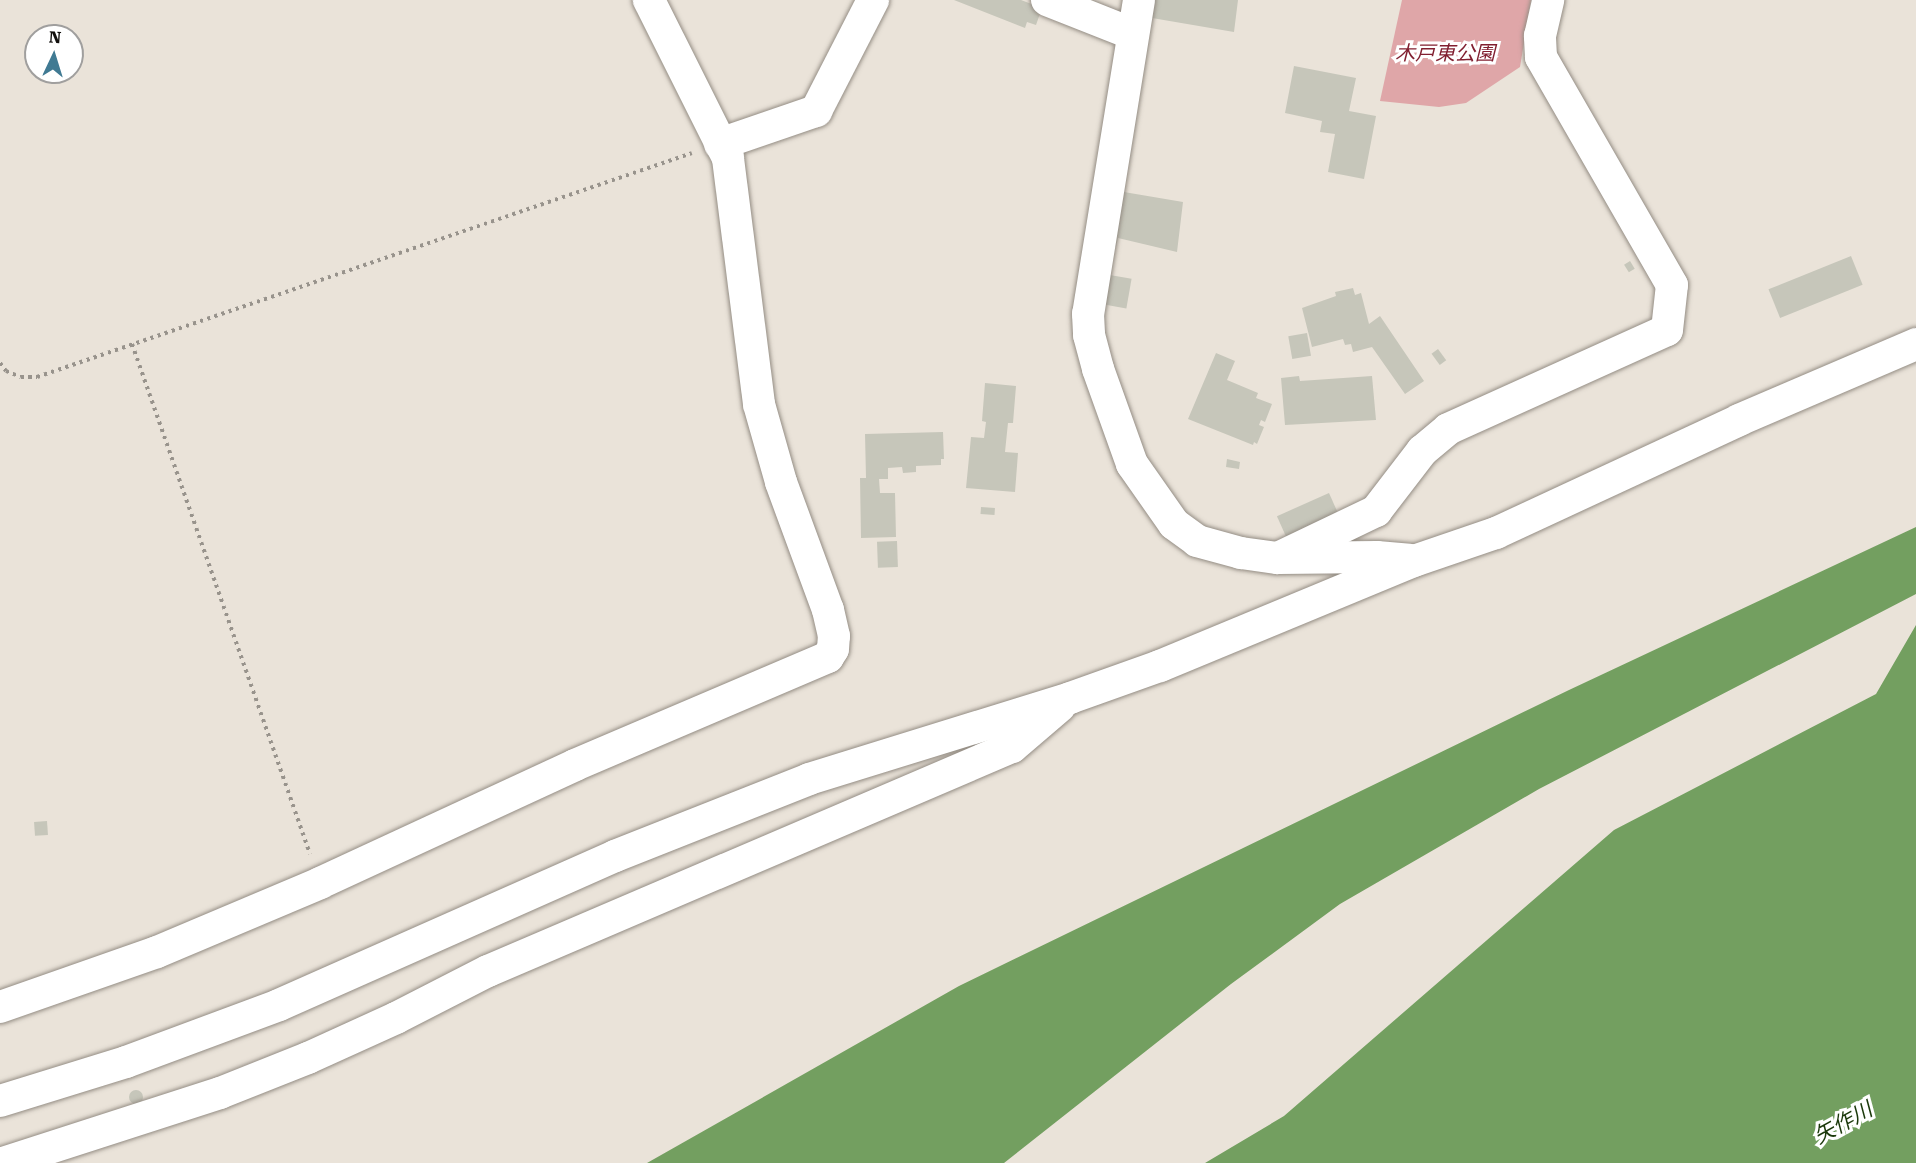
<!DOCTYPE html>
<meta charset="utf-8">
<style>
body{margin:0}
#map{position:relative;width:1916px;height:1163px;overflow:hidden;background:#eae3d9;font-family:"Roboto Serif","Noto Sans JP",serif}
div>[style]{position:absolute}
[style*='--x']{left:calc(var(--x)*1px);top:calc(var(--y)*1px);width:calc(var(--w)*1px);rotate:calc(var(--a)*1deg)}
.green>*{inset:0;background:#dfa6a8}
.water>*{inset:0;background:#739f60}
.building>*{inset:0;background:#c6c6ba;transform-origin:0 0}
.round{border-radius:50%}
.path>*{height:4px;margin-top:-2px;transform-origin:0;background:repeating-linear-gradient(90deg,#98938c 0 3px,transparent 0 7.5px)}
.roads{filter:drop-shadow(0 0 2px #948d84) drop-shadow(0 0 2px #948d84)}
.minor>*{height:32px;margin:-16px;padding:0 16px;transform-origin:16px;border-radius:16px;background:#fff}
span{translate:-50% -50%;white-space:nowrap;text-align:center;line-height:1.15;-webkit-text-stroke:6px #fff;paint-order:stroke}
.park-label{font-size:20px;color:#811f30;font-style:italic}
.water-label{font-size:21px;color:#1b390b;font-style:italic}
.north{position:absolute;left:24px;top:24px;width:60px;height:60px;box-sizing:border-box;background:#fff;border:2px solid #a09f9e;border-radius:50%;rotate:4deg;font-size:16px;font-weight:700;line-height:24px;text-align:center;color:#110f0c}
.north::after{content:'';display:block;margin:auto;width:21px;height:27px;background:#407a93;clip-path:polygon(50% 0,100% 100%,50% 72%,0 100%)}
</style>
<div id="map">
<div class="green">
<i style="clip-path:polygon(1402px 0,1531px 0,1520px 67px,1466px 103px,1439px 107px,1380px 101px)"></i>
</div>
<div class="water">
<i style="clip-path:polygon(1916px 527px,1916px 594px,1539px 789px,1340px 904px,1231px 984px,1004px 1163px,647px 1163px,959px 986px,1569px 690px)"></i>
<i style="clip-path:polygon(1916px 625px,1916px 1163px,1205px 1163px,1284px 1116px,1614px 830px,1876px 694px)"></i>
</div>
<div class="building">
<i style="clip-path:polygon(954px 0,1021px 0,1042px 8px,1036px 25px,1027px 22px,1025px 28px)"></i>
<i style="clip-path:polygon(1155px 0,1238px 0,1234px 32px,1152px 18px)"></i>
<i style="clip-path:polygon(1294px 66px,1356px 78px,1349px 111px,1376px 116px,1364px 179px,1328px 172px,1335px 134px,1320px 132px,1322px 121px,1285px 113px)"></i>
<i style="clip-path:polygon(1118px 191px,1183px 202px,1177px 252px,1118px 238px,1116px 247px,1109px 246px)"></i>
<i style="left:1851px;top:256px;width:31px;height:89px;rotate:68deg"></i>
<i style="left:1630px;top:261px;width:9px;height:7px;rotate:58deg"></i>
<i style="left:1104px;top:274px;width:28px;height:30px;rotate:10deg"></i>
<i style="clip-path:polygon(1353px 288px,1355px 295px,1361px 293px,1369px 324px,1380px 316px,1424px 381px,1405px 394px,1372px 347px,1353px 352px,1351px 344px,1345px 345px,1343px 339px,1312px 347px,1302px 308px,1336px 296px,1335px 292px)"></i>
<i style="left:1307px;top:333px;width:23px;height:19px;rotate:80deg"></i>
<i style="left:1438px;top:349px;width:14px;height:8px;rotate:54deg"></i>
<i style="clip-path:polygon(1216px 353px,1235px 361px,1227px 380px,1258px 393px,1256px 398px,1272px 404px,1265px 422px,1261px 420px,1259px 425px,1264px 427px,1257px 444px,1254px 442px,1253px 445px,1188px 419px)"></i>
<i style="clip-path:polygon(1299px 376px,1300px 381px,1372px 376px,1376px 420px,1285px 425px,1281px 378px)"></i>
<i style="clip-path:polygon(985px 383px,1016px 386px,1013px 423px,1008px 423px,1005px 452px,1018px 453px,1015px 492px,966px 488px,971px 437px,984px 438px,986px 422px,982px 421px)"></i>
<i style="clip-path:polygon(943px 432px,944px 459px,941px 459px,941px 465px,916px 466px,916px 472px,903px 473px,902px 467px,888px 468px,888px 479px,879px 479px,880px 493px,895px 493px,896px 537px,861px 538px,860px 478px,866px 478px,865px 434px)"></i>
<i style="clip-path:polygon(1227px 459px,1240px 462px,1239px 469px,1226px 467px)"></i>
<i style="left:1329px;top:493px;width:24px;height:57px;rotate:66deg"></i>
<i style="left:981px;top:507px;width:14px;height:7px;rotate:4deg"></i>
<i style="left:897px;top:541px;width:26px;height:20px;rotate:88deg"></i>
<i style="left:47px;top:821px;width:14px;height:13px;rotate:86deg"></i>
<i class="round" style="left:129px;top:1090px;width:14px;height:14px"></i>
</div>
<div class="path">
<i style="--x:132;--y:344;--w:540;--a:70.76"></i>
<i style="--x:0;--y:363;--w:10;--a:53"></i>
<i style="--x:6;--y:371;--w:16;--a:22"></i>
<i style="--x:21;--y:377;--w:16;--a:0"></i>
<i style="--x:37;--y:377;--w:692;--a:-18.88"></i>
</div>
<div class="roads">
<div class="minor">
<i style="--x:1047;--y:0;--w:92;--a:21.6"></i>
<i style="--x:1139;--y:0;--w:318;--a:99.2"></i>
<i style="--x:1088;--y:314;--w:21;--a:87"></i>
<i style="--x:1089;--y:335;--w:35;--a:75"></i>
<i style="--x:1098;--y:369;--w:101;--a:70.3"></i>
<i style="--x:1132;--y:464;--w:73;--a:55"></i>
<i style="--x:1174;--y:524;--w:29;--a:36"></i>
<i style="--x:1197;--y:541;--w:46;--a:15.3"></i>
<i style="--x:1241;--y:553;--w:37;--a:8"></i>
<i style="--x:1278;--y:558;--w:99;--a:-0.6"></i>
<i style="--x:1377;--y:557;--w:32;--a:5"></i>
<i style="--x:720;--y:144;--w:102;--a:-19"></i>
<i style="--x:816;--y:111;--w:125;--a:-62.8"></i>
<i style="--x:1278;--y:558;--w:109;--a:-25.6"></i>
<i style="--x:1376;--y:511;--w:76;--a:-52.5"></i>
<i style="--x:1422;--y:451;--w:34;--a:-40"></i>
<i style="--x:1448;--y:429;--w:240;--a:-24.3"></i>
<i style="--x:1667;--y:330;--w:45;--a:-83.7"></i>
<i style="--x:1672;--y:285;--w:263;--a:-119.9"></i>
<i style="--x:1541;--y:57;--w:21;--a:-93"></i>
<i style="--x:1540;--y:36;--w:37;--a:-77"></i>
<i style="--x:0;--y:1007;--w:166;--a:-19.3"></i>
<i style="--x:157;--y:952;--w:177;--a:-22.9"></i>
<i style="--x:320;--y:883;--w:281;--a:-24.8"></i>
<i style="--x:575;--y:765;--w:275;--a:-23.1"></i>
<i style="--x:828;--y:657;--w:9;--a:-58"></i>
<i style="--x:833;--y:649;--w:13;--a:-86"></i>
<i style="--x:834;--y:636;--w:27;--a:-103"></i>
<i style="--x:828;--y:610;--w:136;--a:-110.2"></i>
<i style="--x:781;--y:482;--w:81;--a:-105.8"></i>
<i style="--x:759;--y:404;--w:248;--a:-97.2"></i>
<i style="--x:728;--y:158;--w:177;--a:-116.6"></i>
<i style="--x:0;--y:1101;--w:132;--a:-17.2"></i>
<i style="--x:126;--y:1062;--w:163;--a:-20.4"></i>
<i style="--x:279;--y:1005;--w:368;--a:-23.9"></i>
<i style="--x:615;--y:856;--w:209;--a:-21.6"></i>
<i style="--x:809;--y:779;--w:273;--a:-17.2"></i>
<i style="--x:1070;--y:698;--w:96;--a:-19.6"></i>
<i style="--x:1160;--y:666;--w:275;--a:-22.5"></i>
<i style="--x:1414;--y:561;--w:87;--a:-18.9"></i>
<i style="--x:1496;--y:533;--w:268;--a:-24.9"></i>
<i style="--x:1739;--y:420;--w:193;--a:-23.2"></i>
<i style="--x:3;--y:1163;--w:228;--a:-17.9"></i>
<i style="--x:220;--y:1093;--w:95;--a:-21.7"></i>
<i style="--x:308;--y:1058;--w:97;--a:-24.4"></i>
<i style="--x:396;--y:1018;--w:103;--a:-27.1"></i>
<i style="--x:488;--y:971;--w:570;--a:-23.15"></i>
<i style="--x:1012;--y:747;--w:63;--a:-40.5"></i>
</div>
</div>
<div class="park-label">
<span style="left:1445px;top:53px">木戸東公園</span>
</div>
<div class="water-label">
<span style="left:1843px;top:1123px;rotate:-29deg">矢作川</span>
</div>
<div class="north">N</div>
</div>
